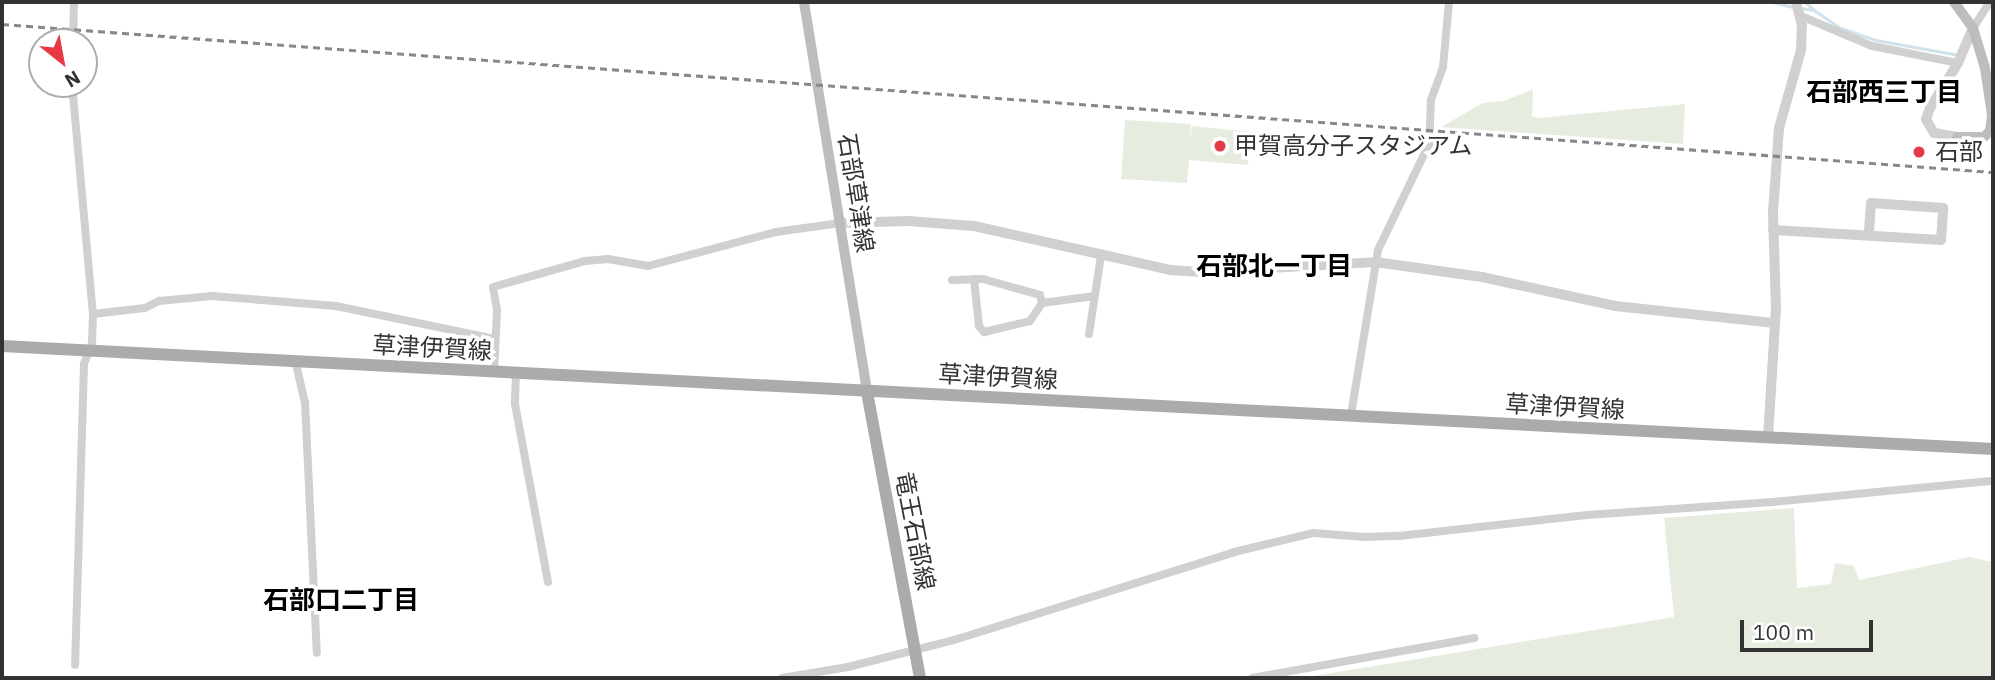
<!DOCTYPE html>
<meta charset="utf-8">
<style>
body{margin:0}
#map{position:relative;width:1995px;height:680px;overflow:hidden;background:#fff;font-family:"IBM Plex Sans","Noto Sans JP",sans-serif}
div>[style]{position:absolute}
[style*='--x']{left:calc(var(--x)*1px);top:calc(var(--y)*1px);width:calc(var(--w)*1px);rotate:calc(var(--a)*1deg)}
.green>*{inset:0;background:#e6ecdf}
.stream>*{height:2.5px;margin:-1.25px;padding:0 1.25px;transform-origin:1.25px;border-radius:1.25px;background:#cfe2ee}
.minor>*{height:8px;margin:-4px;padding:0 4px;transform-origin:4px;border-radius:4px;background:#d0d0d0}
.tertiary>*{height:10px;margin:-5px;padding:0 5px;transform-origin:5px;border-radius:5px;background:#d0d0d0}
.secondary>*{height:10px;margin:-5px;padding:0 5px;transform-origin:5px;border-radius:5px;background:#bdbdbd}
.primary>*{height:12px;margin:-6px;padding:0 6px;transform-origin:6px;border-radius:6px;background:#ababab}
.rail>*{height:2.5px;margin-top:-1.25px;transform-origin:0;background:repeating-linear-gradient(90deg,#888 0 7px,transparent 0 12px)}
.dots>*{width:19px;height:19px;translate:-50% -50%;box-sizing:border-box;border:4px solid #fff;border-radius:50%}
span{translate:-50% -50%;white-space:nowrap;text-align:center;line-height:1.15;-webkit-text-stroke:7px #fff;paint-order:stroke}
.poi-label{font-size:24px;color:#333}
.left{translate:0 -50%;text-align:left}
.street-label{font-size:24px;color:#333}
.neighbourhood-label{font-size:26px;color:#000;font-weight:700}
.frame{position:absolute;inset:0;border:4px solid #333;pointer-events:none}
.north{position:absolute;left:28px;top:28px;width:70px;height:70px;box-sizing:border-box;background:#fff;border:2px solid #adadad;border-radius:50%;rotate:149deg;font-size:19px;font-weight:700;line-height:28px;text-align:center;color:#333}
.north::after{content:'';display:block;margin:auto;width:24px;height:32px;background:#e63946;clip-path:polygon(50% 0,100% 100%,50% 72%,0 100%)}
.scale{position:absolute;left:1740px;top:620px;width:133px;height:32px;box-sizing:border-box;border:4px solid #333;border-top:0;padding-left:9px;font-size:21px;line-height:24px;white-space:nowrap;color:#333;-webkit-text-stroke:5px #fff;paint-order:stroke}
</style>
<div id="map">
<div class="green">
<i style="clip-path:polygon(1533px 89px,1532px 116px,1539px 118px,1685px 104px,1683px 144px,1441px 127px,1483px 103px,1504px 101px)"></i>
<i style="clip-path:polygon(1125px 120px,1191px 124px,1190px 142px,1192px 126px,1252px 132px,1248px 165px,1189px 160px,1187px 183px,1121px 179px)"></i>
<i style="clip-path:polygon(1794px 508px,1797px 588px,1831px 584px,1835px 563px,1854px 566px,1859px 580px,1970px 557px,1992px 562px,1993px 557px,1993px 678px,1301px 678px,1674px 617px,1664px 518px)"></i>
</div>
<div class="stream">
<i style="--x:1773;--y:2;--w:21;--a:14"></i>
<i style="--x:1805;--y:2;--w:11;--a:41"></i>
<i style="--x:1800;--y:8;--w:14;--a:8"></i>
<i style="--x:1814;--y:10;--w:32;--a:34"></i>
<i style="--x:1841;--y:28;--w:37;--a:19"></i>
<i style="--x:1876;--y:40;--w:84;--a:10.2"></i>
</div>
<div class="minor">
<i style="--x:1801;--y:16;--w:77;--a:22.9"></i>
<i style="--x:1872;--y:46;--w:88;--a:11.2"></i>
<i style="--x:1973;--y:28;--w:31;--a:-57"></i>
<i style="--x:73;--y:42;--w:40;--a:-88.6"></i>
<i style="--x:72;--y:84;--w:231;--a:84.8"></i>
<i style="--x:93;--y:314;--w:29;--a:92"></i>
<i style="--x:92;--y:343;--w:22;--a:111"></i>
<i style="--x:84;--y:364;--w:301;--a:91.7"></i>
<i style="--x:974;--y:279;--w:47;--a:83.9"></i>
<i style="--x:979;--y:326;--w:8;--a:50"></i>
<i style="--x:984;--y:332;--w:47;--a:-13.4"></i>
<i style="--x:1030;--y:321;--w:22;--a:-56"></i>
<i style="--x:952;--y:280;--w:31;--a:-2"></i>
<i style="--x:983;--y:279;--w:59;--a:15.7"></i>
<i style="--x:1040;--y:295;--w:8;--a:76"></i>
<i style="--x:1042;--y:303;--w:53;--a:-7.5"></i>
<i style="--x:93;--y:314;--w:52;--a:-6.6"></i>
<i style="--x:145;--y:308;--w:16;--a:-27"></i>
<i style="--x:159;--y:301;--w:53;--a:-5.4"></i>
<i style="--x:212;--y:296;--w:124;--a:4.6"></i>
<i style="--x:336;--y:306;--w:162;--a:11.7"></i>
<i style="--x:1089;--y:334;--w:79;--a:-81.3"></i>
<i style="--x:296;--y:364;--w:39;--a:77"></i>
<i style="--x:305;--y:402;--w:251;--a:87.3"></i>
<i style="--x:494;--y:372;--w:62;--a:-87.2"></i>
<i style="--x:497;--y:310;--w:23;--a:-100"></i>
<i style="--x:493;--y:287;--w:96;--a:-15.8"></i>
<i style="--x:585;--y:261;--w:23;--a:-5"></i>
<i style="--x:608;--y:259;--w:41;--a:9.9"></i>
<i style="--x:648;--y:266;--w:132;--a:-14.9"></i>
<i style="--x:776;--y:232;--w:65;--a:-8"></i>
<i style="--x:516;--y:373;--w:31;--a:92"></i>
<i style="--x:515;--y:404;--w:181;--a:79.5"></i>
<i style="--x:1351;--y:415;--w:167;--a:-80.7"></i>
<i style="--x:1378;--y:250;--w:118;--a:-64.3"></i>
<i style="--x:1429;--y:144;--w:44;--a:-87.4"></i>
<i style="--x:1431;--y:100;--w:35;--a:-70"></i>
<i style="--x:1443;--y:67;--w:65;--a:-84.7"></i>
<i style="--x:782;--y:678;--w:67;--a:-9.5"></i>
<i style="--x:848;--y:667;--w:109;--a:-14.3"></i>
<i style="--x:954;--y:640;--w:294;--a:-17.4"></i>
<i style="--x:1234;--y:552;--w:81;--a:-13.5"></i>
<i style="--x:1313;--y:533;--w:52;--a:4.4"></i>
<i style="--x:1365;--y:537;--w:34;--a:-2"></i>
<i style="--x:1399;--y:536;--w:189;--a:-6.4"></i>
<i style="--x:1587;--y:515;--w:186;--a:-4"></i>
<i style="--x:1773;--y:502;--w:221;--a:-5.5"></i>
<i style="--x:1252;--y:678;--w:226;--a:-10.2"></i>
</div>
<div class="tertiary">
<i style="--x:1957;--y:137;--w:23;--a:-170"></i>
<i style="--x:1934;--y:133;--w:16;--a:-120"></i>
<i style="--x:1926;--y:119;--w:12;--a:-70"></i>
<i style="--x:1930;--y:108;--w:53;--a:-58.1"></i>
<i style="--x:1958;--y:63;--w:38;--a:-67"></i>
<i style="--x:840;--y:223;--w:68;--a:-1.7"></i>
<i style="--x:908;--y:221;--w:66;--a:4.3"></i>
<i style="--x:974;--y:226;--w:202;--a:12.6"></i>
<i style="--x:1171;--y:270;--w:27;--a:4"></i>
<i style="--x:1198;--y:272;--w:177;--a:-3.2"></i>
<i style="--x:1375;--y:262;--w:108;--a:8"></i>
<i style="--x:1482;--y:277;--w:136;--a:12.3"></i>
<i style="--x:1615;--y:306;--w:161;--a:6.1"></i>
<i style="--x:1773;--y:230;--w:168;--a:3.4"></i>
<i style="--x:1941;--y:240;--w:32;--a:-86"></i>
<i style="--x:1943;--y:208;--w:72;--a:-176"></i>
<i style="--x:1871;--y:203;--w:32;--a:94"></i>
<i style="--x:1768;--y:438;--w:129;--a:-86.5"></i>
<i style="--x:1776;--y:309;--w:97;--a:-91.8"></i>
<i style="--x:1773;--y:212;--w:84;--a:-85.9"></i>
<i style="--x:1779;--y:128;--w:81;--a:-74.2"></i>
<i style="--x:1801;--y:50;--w:25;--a:-88"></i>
<i style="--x:1802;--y:25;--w:24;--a:-105"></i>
</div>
<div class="secondary">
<i style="--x:804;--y:2;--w:395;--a:80.8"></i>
<i style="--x:1954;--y:2;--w:32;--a:54"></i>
<i style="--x:1973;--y:28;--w:42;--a:73.3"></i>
<i style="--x:1985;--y:68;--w:48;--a:81.5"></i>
<i style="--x:1992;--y:115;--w:16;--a:97"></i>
<i style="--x:1990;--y:131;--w:8;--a:135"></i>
<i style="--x:1984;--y:137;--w:27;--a:180"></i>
</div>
<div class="primary">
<i style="--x:2;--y:346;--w:1994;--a:2.96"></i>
<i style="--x:867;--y:392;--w:291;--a:79.5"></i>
</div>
<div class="rail">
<i style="--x:2;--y:24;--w:1996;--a:4.25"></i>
</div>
<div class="dots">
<i style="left:1220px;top:146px;background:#e63946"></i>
<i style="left:1919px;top:152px;background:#e63946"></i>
</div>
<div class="poi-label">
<span class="left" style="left:1234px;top:146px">甲賀高分子スタジアム</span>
<span class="left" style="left:1935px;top:152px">石部</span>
</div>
<div class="street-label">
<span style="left:856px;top:193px;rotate:81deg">石部草津線</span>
<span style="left:432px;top:348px;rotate:3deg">草津伊賀線</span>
<span style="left:998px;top:377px;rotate:3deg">草津伊賀線</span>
<span style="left:1565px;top:407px;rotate:3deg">草津伊賀線</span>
<span style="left:915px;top:531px;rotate:79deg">竜王石部線</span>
</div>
<div class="neighbourhood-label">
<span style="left:1884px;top:92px">石部西三丁目</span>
<span style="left:1274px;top:266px">石部北一丁目</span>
<span style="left:341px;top:600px">石部口二丁目</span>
</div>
<div class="frame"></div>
<div class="north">N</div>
<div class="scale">100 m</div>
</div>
